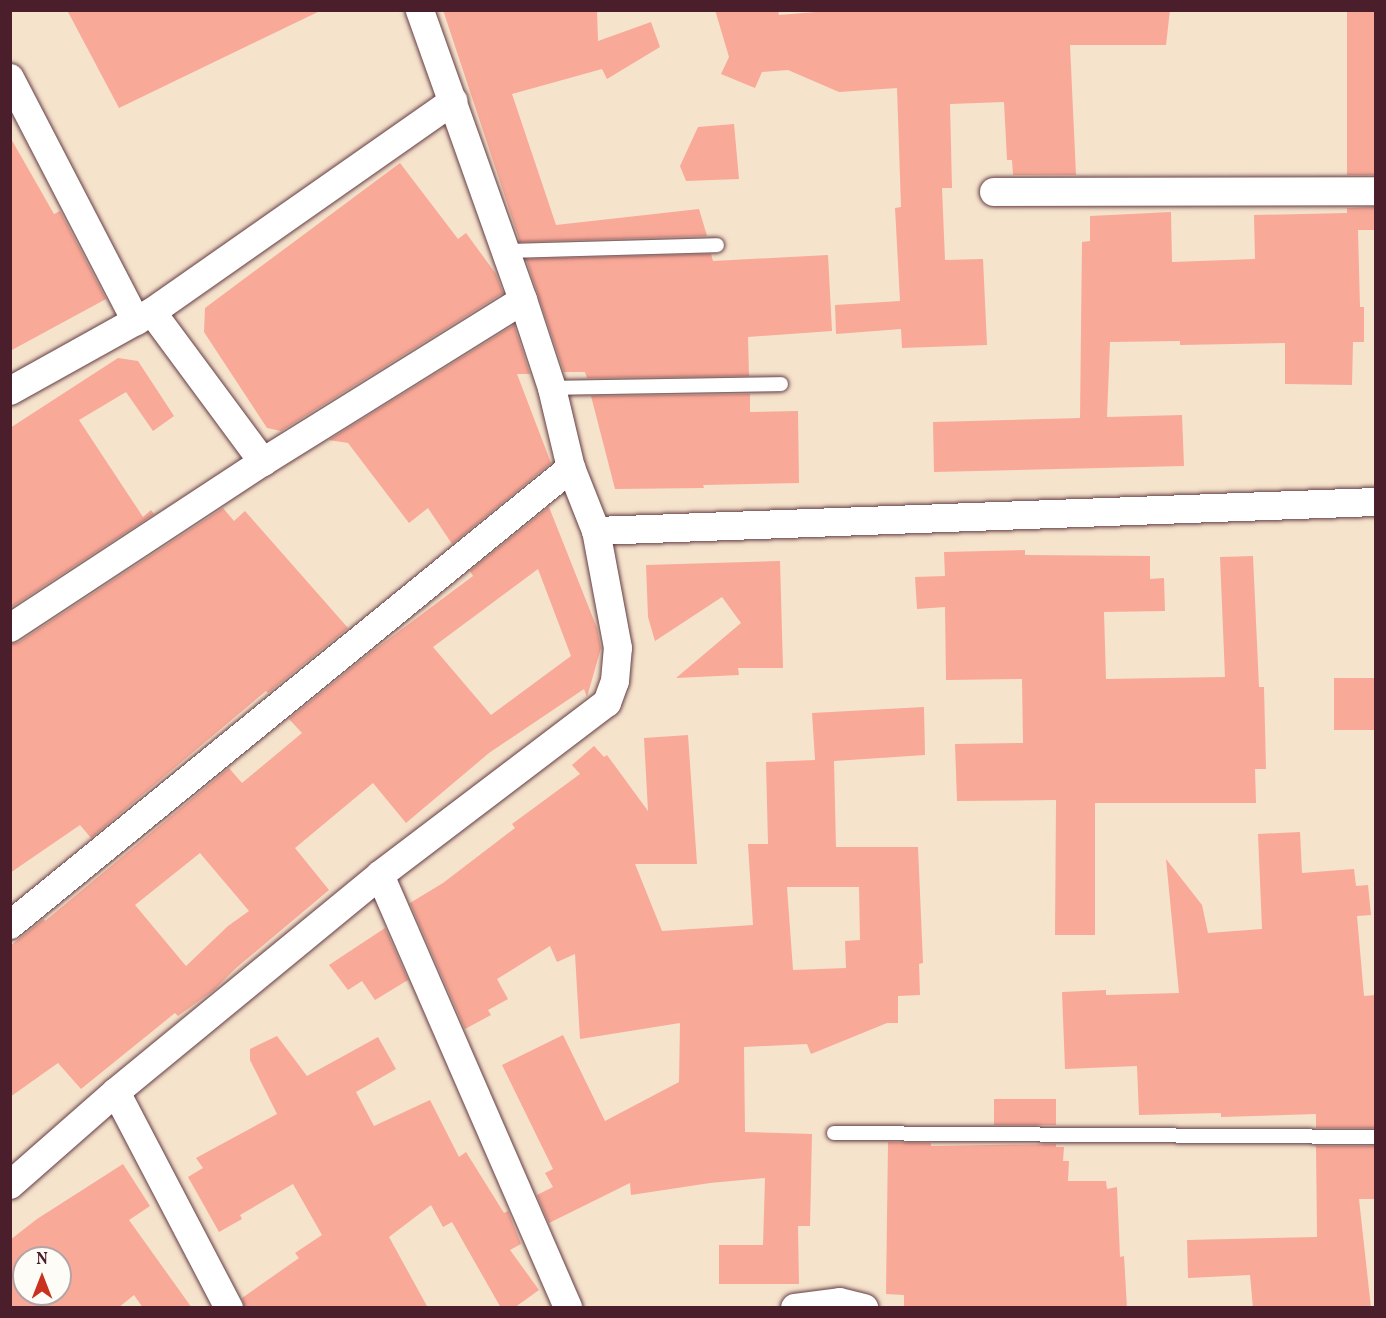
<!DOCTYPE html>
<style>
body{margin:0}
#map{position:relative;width:1386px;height:1318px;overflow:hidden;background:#f6e3cc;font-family:Vollkorn,serif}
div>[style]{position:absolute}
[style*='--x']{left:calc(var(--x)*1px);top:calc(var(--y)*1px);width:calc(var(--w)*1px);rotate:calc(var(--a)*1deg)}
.building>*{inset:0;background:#f9a998;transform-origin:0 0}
.roads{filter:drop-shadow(0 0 2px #643c43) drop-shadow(0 0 2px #643c43)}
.lane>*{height:14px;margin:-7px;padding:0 7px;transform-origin:7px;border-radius:7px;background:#fff}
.street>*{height:28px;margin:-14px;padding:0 14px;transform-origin:14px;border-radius:14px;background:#fff}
span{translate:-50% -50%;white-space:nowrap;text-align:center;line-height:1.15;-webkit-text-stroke:4.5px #fdfcf7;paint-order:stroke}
.frame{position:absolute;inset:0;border:12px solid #4a1f2b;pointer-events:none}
.north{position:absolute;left:12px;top:1246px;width:60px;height:60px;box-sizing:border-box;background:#fdfcf7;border:2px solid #b5a4a5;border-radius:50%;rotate:0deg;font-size:16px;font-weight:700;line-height:24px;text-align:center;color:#4a1f2b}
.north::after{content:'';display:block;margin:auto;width:21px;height:27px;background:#c8321e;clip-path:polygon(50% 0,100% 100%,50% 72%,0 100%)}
</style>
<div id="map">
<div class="building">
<i style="clip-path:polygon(67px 10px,322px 10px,119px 108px)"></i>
<i style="clip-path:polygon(443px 10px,597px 10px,598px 41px,651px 22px,660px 47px,607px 79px,602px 69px,512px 94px,556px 225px,699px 209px,707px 236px,520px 242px)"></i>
<i style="clip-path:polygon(715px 10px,778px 10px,779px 15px,840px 10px,1170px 10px,1166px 45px,1070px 45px,1076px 175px,1013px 175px,1012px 160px,1007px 160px,1004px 102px,950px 104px,952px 188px,942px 188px,945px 260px,983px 259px,987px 345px,902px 348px,901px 329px,836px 334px,835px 305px,900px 301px,895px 208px,901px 207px,897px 88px,839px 92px,788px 70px,762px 72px,755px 88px,721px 74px,729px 57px)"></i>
<i style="left:1347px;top:10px;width:29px;height:165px"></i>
<i style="clip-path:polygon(734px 124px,739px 179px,686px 181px,680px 166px,698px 127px)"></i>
<i style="clip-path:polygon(10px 137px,54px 214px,60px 211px,106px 299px,10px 351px)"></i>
<i style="clip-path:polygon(400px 163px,458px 239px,466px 233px,496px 274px,503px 293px,281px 431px,267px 428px,204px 332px,205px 308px)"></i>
<i style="clip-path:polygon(1376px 207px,1376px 230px,1358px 230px,1360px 307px,1364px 307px,1364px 342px,1353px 342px,1352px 385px,1285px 384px,1285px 343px,1180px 345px,1180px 341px,1110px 342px,1107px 417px,1182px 415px,1184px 466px,934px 472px,933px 422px,1080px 418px,1082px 242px,1090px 241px,1090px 216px,1171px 212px,1172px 262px,1255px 259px,1254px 215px,1347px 213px,1347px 208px)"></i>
<i style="clip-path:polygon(711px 254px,713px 261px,828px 255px,832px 331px,748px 337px,749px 376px,587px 378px,585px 372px,564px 372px,526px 259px)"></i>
<i style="clip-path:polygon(514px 325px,530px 374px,517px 374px,551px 463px,452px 544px,428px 508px,409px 523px,348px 443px,329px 440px)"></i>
<i style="clip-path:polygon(118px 358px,138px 361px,174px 416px,153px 431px,126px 392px,79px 420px,143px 517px,151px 510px,154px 514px,10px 608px,10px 428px)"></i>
<i style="clip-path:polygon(750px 394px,750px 412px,798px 411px,799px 483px,703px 485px,704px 488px,615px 489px,591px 396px)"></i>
<i style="clip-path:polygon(evenodd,549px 507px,597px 628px,601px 648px,587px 697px,584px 689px,489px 753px,406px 823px,373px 783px,295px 848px,329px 890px,236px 968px,214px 990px,178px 1016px,175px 1013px,81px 1089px,58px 1063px,10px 1097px,10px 946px,44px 919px,45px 921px,229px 768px,242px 783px,302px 733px,289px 719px,370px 653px,473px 576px,470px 571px,549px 507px,538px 569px,571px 656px,491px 715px,433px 647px,538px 569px,549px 507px,200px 853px,249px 911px,228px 926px,186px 966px,135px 905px,200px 853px)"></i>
<i style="clip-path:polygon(223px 508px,234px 521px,245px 511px,348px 628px,268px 693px,266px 691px,91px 838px,80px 825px,10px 873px,10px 644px,19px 642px)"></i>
<i style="clip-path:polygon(1025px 550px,1025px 555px,1150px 556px,1150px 579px,1164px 578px,1165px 611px,1104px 612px,1106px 679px,1225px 677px,1220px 557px,1253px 556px,1259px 687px,1264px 687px,1266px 769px,1255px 769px,1256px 803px,1095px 803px,1095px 935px,1055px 935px,1056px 800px,957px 801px,955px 744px,1023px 743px,1022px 679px,946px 680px,945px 607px,917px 609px,915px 577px,945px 576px,944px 552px)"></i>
<i style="clip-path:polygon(780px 561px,783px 668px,738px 668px,739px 675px,676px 678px,741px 623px,722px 597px,655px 641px,648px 617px,646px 565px)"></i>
<i style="left:1376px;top:678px;width:52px;height:42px;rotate:90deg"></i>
<i style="clip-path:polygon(evenodd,924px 707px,925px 755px,834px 761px,836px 847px,918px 847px,923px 963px,919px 964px,920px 995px,898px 996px,898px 1023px,887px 1023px,811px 1054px,807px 1044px,744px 1047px,745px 1132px,812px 1134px,810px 1226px,798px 1226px,799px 1284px,719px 1284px,719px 1245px,763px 1245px,765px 1178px,710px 1183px,631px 1195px,630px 1183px,549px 1223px,537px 1195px,553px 1187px,545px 1173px,553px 1169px,502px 1065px,563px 1035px,605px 1121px,679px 1082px,680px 1023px,580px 1039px,575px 954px,557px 962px,550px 946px,497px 979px,508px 999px,488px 1010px,491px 1015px,465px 1029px,410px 903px,443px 883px,515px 828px,512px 824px,580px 774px,572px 765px,594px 746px,604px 757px,607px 755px,648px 811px,644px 738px,688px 735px,697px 864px,635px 864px,662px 931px,753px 925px,748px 844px,768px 844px,766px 762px,815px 760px,812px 713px,924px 707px,787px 887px,859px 887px,860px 940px,845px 941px,846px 968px,793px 970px,787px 887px)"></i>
<i style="clip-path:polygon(1300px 832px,1302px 873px,1354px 869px,1356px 886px,1368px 885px,1371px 915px,1357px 916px,1364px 996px,1376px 995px,1376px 1128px,1316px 1128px,1316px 1114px,1221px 1117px,1221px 1113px,1139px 1115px,1137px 1066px,1065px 1069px,1062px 992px,1106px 990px,1106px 995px,1179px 993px,1166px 859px,1202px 905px,1208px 933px,1262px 929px,1258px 834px)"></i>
<i style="clip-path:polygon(385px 928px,408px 980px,375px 1000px,362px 981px,348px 990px,329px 965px)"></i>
<i style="clip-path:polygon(277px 1036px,307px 1076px,378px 1037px,396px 1069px,356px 1092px,374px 1126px,430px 1100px,459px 1157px,466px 1152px,504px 1213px,508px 1211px,521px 1244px,510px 1250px,539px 1290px,514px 1308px,501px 1308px,452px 1222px,443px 1227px,431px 1205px,389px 1237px,428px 1308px,245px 1308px,242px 1298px,299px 1258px,295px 1253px,322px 1235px,293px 1184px,240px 1215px,242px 1219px,219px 1232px,188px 1177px,203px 1168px,196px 1158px,277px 1114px,250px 1060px,250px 1049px)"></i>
<i style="left:994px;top:1099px;width:62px;height:26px"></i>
<i style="clip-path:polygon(888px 1142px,931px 1143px,931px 1146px,1056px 1144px,1056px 1147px,1064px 1147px,1063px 1161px,1069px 1161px,1068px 1181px,1106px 1181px,1107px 1189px,1117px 1187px,1120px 1257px,1124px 1256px,1127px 1308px,904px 1308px,904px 1295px,886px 1294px)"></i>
<i style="clip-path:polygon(1316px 1146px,1376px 1146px,1376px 1199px,1359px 1199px,1371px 1308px,1253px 1308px,1250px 1275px,1188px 1278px,1187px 1240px,1317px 1237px)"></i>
<i style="clip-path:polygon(evenodd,123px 1164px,150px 1206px,129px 1220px,192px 1308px,143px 1308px,134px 1295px,118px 1308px,10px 1308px,10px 1240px,37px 1219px,123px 1164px,24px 1258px,60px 1258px,60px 1294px,24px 1294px,24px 1258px)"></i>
</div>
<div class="roads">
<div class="lane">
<i style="--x:506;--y:251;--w:211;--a:-1.6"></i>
<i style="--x:552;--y:388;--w:229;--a:-1"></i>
<i style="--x:834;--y:1133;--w:542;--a:0.42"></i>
</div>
<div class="street">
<i style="--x:10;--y:78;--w:274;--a:62.6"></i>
<i style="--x:994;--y:192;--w:382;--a:-0.1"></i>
<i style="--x:152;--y:312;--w:187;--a:53.5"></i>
<i style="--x:10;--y:391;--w:162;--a:-29.1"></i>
<i style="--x:152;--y:312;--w:368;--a:-35"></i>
<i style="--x:596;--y:531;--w:781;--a:-2.13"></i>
<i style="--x:10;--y:628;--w:303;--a:-33.3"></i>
<i style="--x:263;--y:462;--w:306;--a:-31.9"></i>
<i style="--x:380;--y:875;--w:472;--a:66.5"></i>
<i style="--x:10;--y:925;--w:724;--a:-39.17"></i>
<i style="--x:116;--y:1092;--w:244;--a:62.4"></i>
<i style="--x:10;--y:1185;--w:141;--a:-41.3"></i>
<i style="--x:116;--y:1092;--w:342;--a:-39.4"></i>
<i style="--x:380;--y:875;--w:285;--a:-37.2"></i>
<i style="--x:607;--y:703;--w:23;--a:-70"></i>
<i style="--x:615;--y:681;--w:33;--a:-85"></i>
<i style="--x:618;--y:648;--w:119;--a:-100.6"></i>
<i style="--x:596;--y:531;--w:68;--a:-111.6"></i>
<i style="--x:571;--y:468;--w:82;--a:-103.4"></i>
<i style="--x:552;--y:388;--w:93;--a:-108.2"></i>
<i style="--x:523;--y:300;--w:308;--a:-109.6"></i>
<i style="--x:795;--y:1308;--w:45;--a:-7.6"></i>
<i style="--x:840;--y:1302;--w:25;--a:14"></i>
</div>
</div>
<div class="frame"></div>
<div class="north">N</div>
</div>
